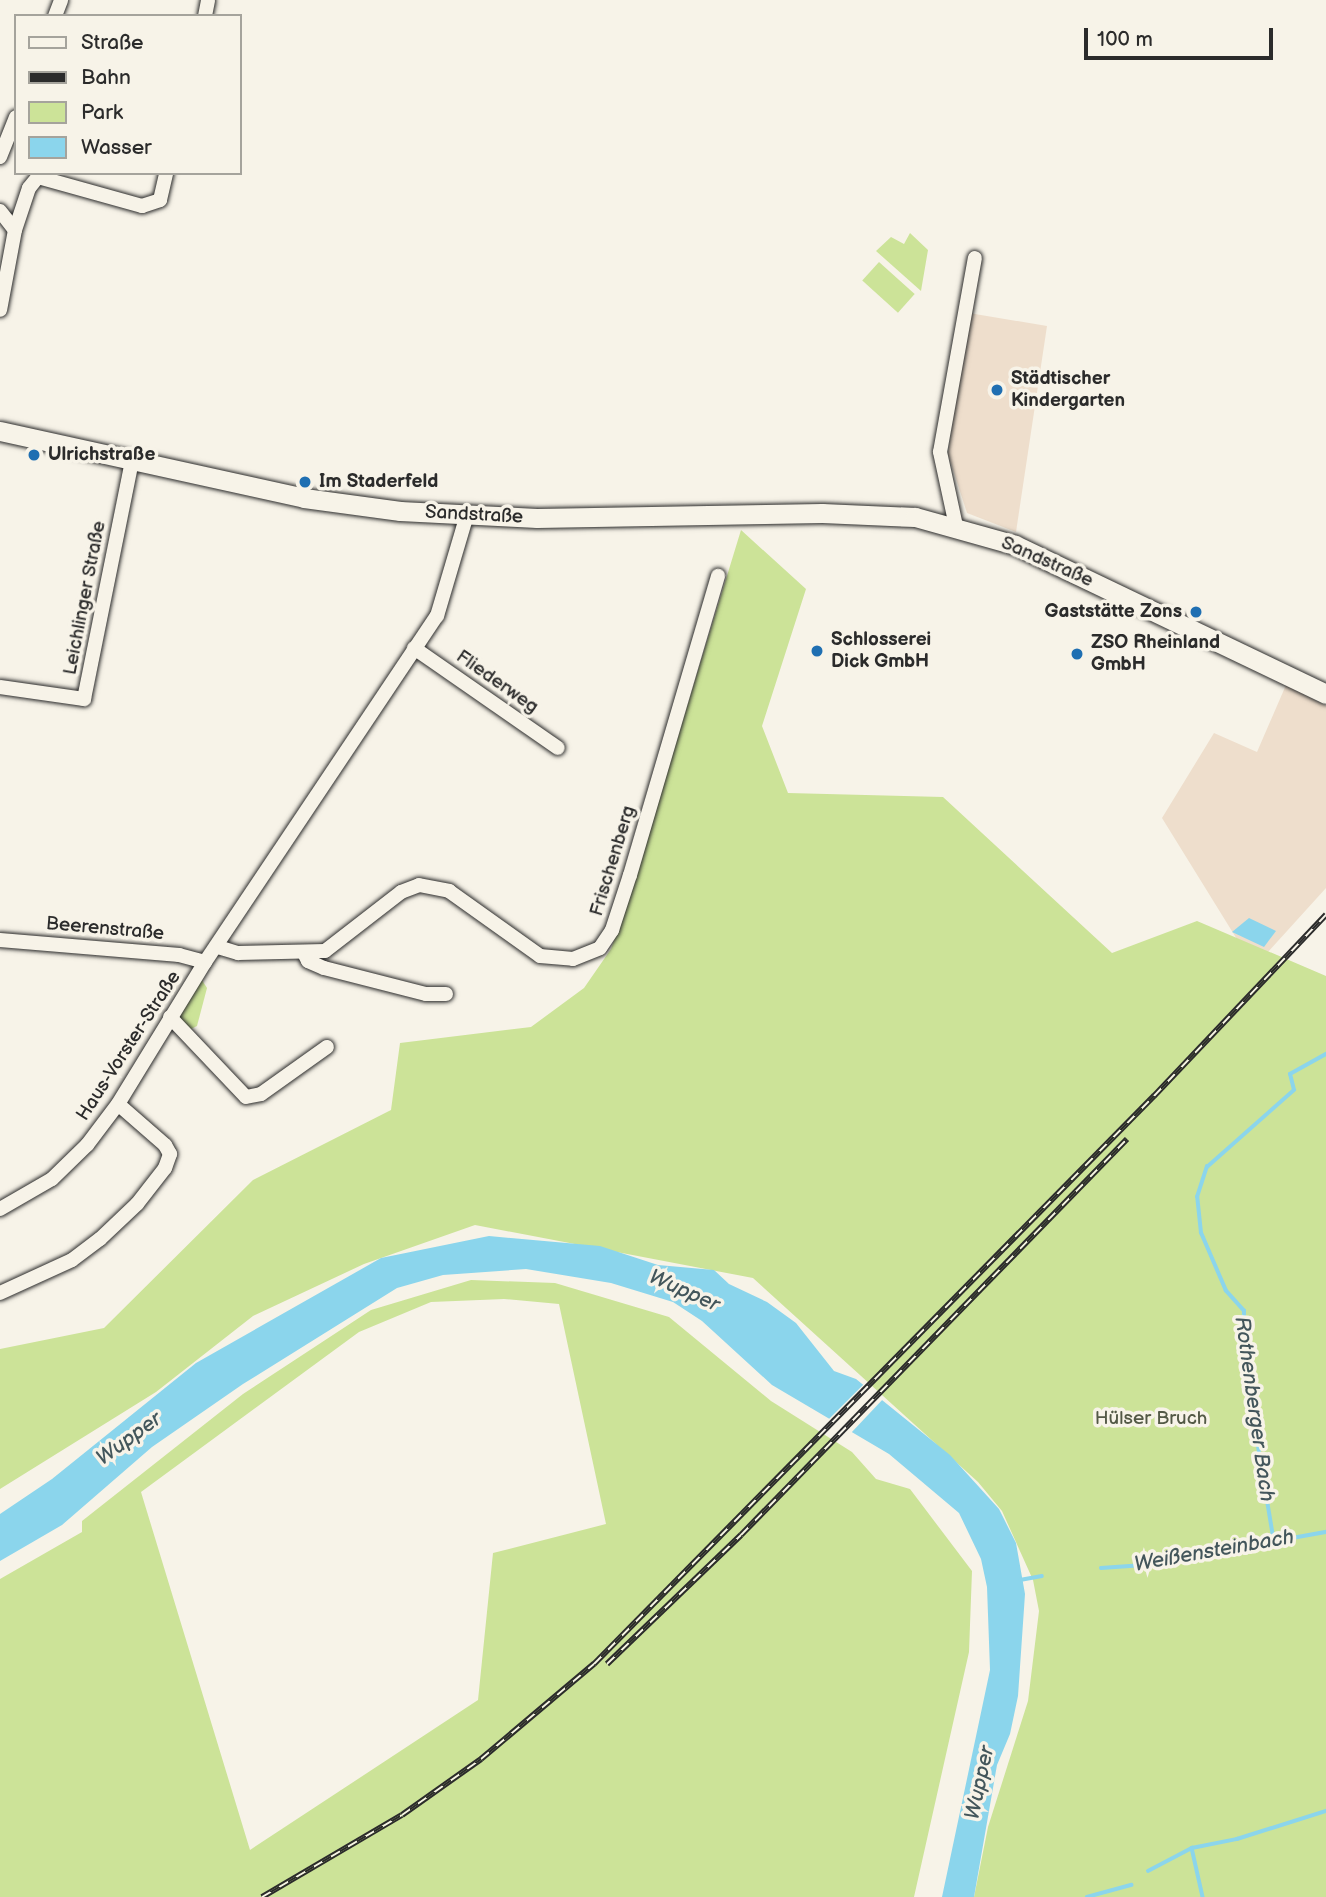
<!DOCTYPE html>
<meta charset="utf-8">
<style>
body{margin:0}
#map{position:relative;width:1326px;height:1897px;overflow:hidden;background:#f7f3e8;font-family:"Balsamiq Sans",sans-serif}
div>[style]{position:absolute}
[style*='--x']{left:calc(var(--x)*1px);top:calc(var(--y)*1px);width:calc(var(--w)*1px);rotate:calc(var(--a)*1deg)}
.built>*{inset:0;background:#eedecc}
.green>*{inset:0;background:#cce398;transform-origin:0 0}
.water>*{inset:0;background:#8bd5ec}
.pier>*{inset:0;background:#f7f3e8}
.stream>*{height:3.5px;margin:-1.75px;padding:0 1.75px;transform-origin:1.75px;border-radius:1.75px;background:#8bd5ec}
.roads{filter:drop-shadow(0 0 2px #2b2b2b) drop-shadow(0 0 2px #2b2b2b)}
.street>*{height:14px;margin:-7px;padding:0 7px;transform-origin:7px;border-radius:7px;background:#f7f3e8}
.secondary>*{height:19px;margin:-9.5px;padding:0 9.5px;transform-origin:9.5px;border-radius:9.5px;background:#f7f3e8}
.rail>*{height:6px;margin-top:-3px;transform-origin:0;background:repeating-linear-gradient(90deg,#f7f3e8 0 10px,#2b2b2b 0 20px);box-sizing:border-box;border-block:2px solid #2b2b2b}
.dots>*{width:19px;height:19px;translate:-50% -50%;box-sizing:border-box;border:4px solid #f7f3e8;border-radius:50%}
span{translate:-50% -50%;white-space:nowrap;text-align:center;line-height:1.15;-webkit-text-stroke:7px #f7f3e8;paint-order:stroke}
.poi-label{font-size:19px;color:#2b2b2b;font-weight:700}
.left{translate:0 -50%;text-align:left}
.right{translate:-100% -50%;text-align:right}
.street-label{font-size:19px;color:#2b2b2b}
.park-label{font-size:19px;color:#535946}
.water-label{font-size:21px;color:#43565b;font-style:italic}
.legend{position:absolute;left:14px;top:14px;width:228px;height:161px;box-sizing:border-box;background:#f7f3e8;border:2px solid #a5a39c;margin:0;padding:9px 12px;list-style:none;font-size:21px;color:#2b2b2b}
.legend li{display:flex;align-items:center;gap:14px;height:35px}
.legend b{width:35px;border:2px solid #a5a39c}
.scale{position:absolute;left:1084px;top:28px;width:189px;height:32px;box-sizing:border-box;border:4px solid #2b2b2b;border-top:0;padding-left:9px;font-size:21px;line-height:24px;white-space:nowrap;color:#2b2b2b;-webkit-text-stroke:5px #f7f3e8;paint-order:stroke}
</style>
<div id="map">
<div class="built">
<i style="clip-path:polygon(969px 313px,1047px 326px,1016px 532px,967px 513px,948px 454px)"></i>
<i style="clip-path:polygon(1286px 685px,1326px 706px,1326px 888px,1268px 952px,1243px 949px,1162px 818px,1214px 733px,1257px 752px)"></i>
</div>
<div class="green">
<i style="clip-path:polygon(910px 233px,928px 250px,921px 291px,876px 251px,891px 237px,904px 244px)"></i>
<i style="left:879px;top:262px;width:48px;height:25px;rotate:42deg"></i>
<i style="clip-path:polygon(741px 530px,806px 589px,762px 726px,788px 793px,943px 797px,1112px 953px,1197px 921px,1326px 976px,1326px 1897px,974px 1897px,988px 1827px,1028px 1701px,1039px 1611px,1033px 1580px,1002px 1511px,978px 1482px,753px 1278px,475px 1225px,364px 1264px,253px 1316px,156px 1392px,0 1489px,0 1349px,104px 1328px,253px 1180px,391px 1110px,400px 1043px,531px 1027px,584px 988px,611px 949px,626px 906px)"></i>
<i style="clip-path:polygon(200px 977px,207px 988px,197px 1026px,189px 1030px,177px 1014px)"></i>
<i style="clip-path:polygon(evenodd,471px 1280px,555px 1283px,669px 1317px,771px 1401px,852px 1452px,876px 1479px,910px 1489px,972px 1571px,969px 1652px,914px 1897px,0 1897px,0 1579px,82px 1532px,82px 1521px,243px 1394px,371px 1310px,471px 1280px,504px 1299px,559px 1304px,606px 1524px,493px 1553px,478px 1700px,250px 1850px,141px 1492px,359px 1332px,431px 1302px,504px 1299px)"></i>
</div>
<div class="water">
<i style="clip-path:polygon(1249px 918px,1276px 931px,1264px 947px,1232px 932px)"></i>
<i style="clip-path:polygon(489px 1236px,600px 1246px,658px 1265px,714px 1270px,729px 1284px,767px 1302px,796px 1323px,834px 1371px,856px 1379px,950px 1455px,999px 1509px,1016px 1543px,1025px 1594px,1018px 1696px,1010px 1734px,997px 1765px,974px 1897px,942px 1897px,990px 1670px,987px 1587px,981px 1559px,959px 1513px,889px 1454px,772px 1385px,702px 1321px,673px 1302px,611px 1283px,526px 1269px,443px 1275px,397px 1288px,243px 1384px,152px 1447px,62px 1525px,0 1561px,0 1514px,52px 1479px,196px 1363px,381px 1258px)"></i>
</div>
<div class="pier">
<i style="clip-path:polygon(866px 1382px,884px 1398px,851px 1433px,827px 1421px)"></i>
</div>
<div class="stream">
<i style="--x:1274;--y:1543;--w:190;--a:-99.4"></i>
<i style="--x:1243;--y:1356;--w:45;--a:-88.7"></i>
<i style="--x:1244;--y:1311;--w:27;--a:-132"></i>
<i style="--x:1226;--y:1291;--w:63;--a:-113.3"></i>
<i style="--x:1201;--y:1233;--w:36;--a:-96"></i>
<i style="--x:1197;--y:1197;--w:32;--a:-72"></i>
<i style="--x:1207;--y:1167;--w:116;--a:-41.5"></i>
<i style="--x:1294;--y:1090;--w:16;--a:-104"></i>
<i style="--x:1290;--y:1074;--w:41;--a:-29.1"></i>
<i style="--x:1101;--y:1568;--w:43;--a:-4"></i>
<i style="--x:1144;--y:1565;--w:185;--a:-10.3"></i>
<i style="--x:1020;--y:1580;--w:22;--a:-10"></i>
<i style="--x:1192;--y:1848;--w:46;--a:-11.3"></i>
<i style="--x:1237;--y:1839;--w:93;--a:-17.5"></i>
<i style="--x:1148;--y:1871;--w:50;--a:-27.6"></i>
<i style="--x:1192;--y:1848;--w:50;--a:77.3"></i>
<i style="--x:1087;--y:1897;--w:46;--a:-15.3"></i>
</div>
<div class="roads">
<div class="street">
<i style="--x:55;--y:16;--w:17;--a:-69"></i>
<i style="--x:205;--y:16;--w:16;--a:-79"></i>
<i style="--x:0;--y:157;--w:43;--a:-68.2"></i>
<i style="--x:0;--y:211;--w:24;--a:52"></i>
<i style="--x:15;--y:230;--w:81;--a:100.6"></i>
<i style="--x:15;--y:230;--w:44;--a:-71.6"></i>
<i style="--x:29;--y:188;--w:14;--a:-51"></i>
<i style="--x:38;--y:177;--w:108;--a:15.6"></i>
<i style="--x:142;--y:206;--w:19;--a:-18"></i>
<i style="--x:160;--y:200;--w:28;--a:-77"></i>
<i style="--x:956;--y:526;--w:76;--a:-102.2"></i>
<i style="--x:940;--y:452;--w:197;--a:-79.8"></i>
<i style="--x:414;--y:648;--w:175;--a:34.8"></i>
<i style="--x:0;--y:687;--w:85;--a:8.1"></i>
<i style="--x:84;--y:699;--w:242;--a:-78.6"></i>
<i style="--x:0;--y:940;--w:180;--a:4.8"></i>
<i style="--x:179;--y:955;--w:27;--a:15"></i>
<i style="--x:218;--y:947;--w:21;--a:17"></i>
<i style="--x:238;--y:953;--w:87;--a:-1.3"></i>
<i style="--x:325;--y:951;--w:96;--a:-37.8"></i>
<i style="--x:401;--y:892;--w:19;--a:-21"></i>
<i style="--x:419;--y:885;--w:31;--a:11"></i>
<i style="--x:449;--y:891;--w:112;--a:35.5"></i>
<i style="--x:540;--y:956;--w:33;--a:5"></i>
<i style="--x:573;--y:959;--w:29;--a:-22"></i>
<i style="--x:600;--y:948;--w:22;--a:-56"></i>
<i style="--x:612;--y:930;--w:58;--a:-71.9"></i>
<i style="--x:630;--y:875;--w:312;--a:-73.6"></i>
<i style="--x:304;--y:953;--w:9;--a:63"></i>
<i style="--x:308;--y:961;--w:17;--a:24"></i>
<i style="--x:324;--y:968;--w:105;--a:14.3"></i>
<i style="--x:426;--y:994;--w:20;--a:0"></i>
<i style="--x:170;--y:1017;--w:110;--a:46.5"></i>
<i style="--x:246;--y:1097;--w:15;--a:-11"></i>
<i style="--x:261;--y:1094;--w:81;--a:-35.5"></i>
<i style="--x:0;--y:1209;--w:60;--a:-30"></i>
<i style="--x:52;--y:1179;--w:49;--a:-44.2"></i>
<i style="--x:87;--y:1145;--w:51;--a:-52.9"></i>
<i style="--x:118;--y:1104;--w:167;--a:-58.5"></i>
<i style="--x:205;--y:962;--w:417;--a:-56.2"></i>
<i style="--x:437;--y:616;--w:105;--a:-73.5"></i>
<i style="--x:0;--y:1293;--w:79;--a:-24.6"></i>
<i style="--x:72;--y:1260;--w:35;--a:-37"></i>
<i style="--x:100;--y:1239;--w:51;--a:-43.4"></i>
<i style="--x:137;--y:1204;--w:46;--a:-52.1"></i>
<i style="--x:165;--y:1168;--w:15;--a:-70"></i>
<i style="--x:170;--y:1154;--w:10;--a:-119"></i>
<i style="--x:165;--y:1145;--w:62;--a:-138.9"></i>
</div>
<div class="secondary">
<i style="--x:0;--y:431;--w:311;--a:12.4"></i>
<i style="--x:304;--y:498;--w:97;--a:7.7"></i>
<i style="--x:400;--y:511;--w:137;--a:2.9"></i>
<i style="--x:537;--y:518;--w:285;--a:-1"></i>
<i style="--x:822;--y:513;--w:93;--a:2.5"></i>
<i style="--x:915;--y:517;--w:104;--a:15.6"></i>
<i style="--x:1015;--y:545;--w:345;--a:25.6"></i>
</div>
</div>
<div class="rail">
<i style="--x:607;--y:1664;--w:186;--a:-43.9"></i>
<i style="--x:741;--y:1535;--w:553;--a:-45.73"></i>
<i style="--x:262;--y:1897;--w:162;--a:-30.4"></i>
<i style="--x:402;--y:1815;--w:97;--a:-35.3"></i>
<i style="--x:481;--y:1759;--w:148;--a:-40.1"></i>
<i style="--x:594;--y:1664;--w:798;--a:-45.41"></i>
<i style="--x:1154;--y:1096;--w:250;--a:-46.5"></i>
</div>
<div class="dots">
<i style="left:997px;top:390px;background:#1f6fb2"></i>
<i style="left:34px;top:455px;background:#1f6fb2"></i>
<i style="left:305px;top:482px;background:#1f6fb2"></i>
<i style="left:1196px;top:612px;background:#1f6fb2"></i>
<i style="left:817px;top:651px;background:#1f6fb2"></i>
<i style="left:1077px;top:654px;background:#1f6fb2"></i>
</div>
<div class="poi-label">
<span class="left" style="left:1011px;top:390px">Städtischer<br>Kindergarten</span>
<span class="left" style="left:48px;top:455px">Ulrichstraße</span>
<span class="left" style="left:319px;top:482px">Im Staderfeld</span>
<span class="right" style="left:1182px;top:612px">Gaststätte Zons</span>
<span class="left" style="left:831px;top:651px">Schlosserei<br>Dick GmbH</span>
<span class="left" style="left:1091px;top:654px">ZSO Rheinland<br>GmbH</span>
</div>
<div class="street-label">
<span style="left:474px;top:515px;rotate:3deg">Sandstraße</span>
<span style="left:1047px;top:562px;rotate:24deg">Sandstraße</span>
<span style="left:85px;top:598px;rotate:-79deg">Leichlinger Straße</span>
<span style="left:497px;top:682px;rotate:35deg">Fliederweg</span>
<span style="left:613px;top:861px;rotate:-73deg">Frischenberg</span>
<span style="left:105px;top:929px;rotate:5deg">Beerenstraße</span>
<span style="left:129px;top:1046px;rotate:-57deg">Haus-Vorster-Straße</span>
</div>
<div class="park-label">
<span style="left:1151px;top:1419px">Hülser Bruch</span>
</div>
<div class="water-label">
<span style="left:684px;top:1291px;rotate:24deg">Wupper</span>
<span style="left:1254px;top:1409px;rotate:82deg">Rothenberger Bach</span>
<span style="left:129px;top:1439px;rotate:-36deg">Wupper</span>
<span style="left:1214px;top:1551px;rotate:-10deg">Weißensteinbach</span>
<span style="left:980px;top:1783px;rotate:-78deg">Wupper</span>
</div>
<ul class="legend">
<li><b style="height:9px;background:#f7f3e8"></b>Straße</li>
<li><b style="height:9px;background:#2b2b2b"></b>Bahn</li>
<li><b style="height:19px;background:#cce398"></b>Park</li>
<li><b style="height:19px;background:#8bd5ec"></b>Wasser</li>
</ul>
<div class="scale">100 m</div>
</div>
